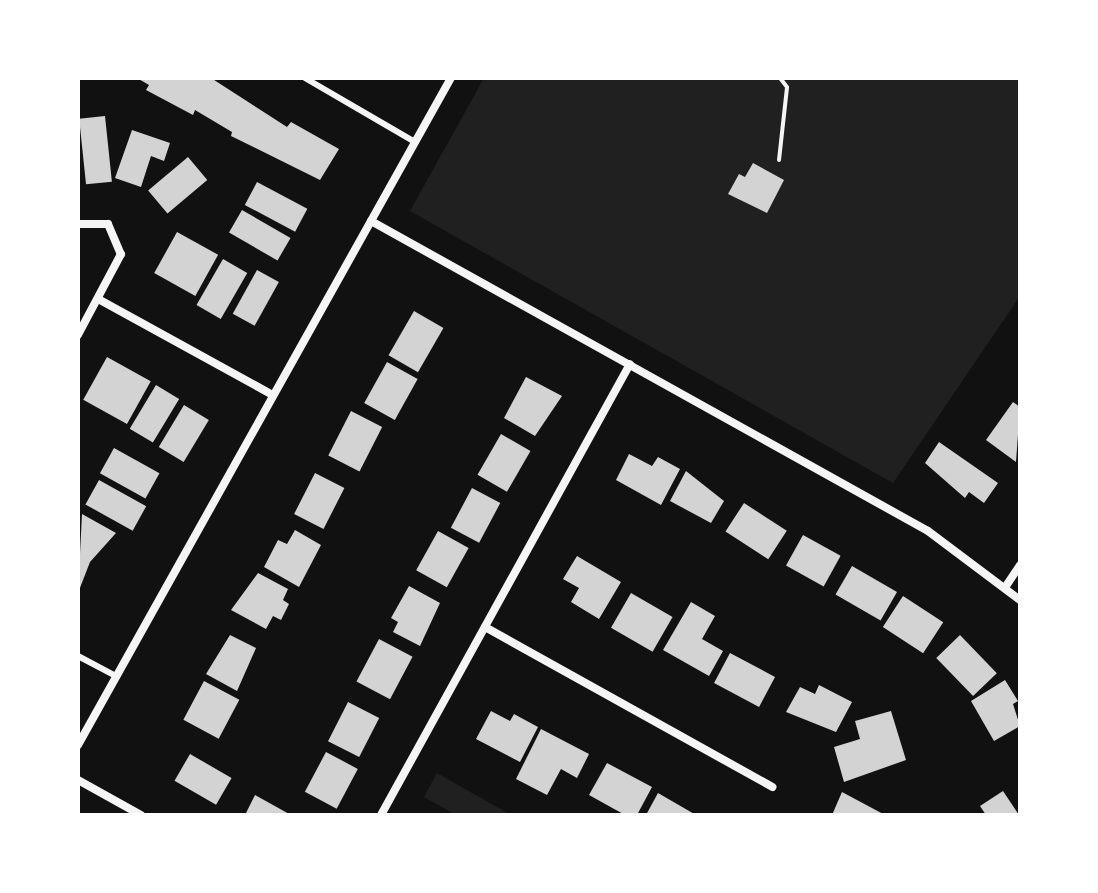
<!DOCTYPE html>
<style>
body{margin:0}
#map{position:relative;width:1098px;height:893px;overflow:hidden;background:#111;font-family:Quicksand,sans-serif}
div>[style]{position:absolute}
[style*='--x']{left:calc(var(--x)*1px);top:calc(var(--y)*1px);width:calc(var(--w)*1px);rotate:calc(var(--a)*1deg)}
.green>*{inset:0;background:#202020}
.building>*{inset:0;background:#d3d3d3;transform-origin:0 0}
.path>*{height:4px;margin:-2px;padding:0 2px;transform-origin:2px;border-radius:2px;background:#f5f5f5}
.service>*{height:6px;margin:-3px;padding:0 3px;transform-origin:3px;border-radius:3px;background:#f5f5f5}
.minor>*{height:8px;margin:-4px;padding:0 4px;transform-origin:4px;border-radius:4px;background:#f5f5f5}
span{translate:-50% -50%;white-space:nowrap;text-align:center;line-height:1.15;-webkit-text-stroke:8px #fff;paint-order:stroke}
.frame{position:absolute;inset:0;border:80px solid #fff;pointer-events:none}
</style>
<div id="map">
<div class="green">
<i style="clip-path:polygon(484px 78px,1020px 78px,1020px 296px,893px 483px,410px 211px)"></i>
<i style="clip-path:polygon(437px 773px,511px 815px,456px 815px,424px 797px)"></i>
</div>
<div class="building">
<i style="clip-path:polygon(137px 78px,211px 78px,287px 127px,291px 122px,339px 149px,320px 180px,231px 136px,232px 132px,195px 110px,193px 115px,146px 90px,149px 85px)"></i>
<i style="left:105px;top:116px;width:66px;height:26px;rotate:84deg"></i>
<i style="clip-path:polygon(132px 130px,170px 143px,164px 161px,151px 156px,141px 187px,115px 178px)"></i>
<i style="left:188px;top:157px;width:30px;height:52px;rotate:50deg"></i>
<i style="clip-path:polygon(753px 163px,784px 180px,767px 213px,728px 194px,739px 174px,745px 177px)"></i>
<i style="left:257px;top:182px;width:57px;height:26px;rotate:28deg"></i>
<i style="left:242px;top:210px;width:56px;height:26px;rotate:30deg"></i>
<i style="left:177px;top:232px;width:47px;height:47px;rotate:29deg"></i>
<i style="left:223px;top:259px;width:28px;height:53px;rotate:30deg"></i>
<i style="left:257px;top:270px;width:25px;height:50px;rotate:29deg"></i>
<i style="left:414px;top:311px;width:34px;height:51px;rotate:30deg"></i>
<i style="left:107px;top:357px;width:50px;height:49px;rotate:29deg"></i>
<i style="left:387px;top:362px;width:35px;height:47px;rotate:29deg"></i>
<i style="clip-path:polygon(526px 377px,562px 396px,535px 436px,504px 418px)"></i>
<i style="left:156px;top:385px;width:27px;height:51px;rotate:31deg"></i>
<i style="clip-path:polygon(1013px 402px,1020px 407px,1016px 462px,986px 440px)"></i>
<i style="left:184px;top:405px;width:29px;height:49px;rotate:31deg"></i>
<i style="left:351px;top:411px;width:35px;height:50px;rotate:27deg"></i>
<i style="left:501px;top:434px;width:34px;height:47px;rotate:30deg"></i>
<i style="clip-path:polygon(939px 442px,998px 483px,984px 503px,969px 492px,965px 498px,925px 463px)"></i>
<i style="left:114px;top:448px;width:52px;height:29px;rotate:29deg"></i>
<i style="clip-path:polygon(629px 454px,652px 466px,658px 457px,680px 469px,661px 505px,616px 480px)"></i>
<i style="clip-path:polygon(686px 471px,724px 501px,711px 523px,670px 501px)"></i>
<i style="left:315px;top:473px;width:33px;height:46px;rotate:27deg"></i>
<i style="left:99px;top:480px;width:54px;height:28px;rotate:29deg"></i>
<i style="left:472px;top:488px;width:32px;height:45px;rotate:28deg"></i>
<i style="left:744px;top:503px;width:51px;height:34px;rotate:33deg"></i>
<i style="clip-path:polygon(82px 514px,116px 533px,90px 562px,78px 593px)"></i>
<i style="clip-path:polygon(295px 530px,321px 545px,299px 587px,264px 567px,278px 540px,287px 544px)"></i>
<i style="left:438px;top:531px;width:35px;height:45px;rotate:29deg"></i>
<i style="left:803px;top:535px;width:43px;height:35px;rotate:29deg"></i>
<i style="clip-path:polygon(577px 556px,621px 582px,599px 619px,571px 602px,579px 588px,563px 579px)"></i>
<i style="left:852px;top:566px;width:52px;height:33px;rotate:30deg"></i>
<i style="clip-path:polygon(258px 573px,288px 589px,283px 600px,289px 604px,281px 620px,273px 616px,266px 629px,231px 610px)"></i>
<i style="clip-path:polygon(409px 586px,440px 603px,420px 646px,393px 632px,398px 622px,391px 618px)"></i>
<i style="left:631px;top:593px;width:48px;height:40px;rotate:30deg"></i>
<i style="left:903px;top:596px;width:48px;height:37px;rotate:33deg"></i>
<i style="clip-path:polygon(691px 602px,715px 616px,702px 639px,723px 651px,709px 676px,663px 650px)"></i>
<i style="clip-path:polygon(230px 635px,256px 648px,237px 691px,206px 674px)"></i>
<i style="left:960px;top:635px;width:53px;height:33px;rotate:46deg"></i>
<i style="left:379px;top:639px;width:38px;height:48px;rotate:28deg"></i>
<i style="left:730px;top:653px;width:51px;height:34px;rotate:28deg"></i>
<i style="clip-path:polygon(1005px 680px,1018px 701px,1013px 704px,1020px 726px,994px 741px,971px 701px)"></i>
<i style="left:204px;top:681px;width:40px;height:44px;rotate:28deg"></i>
<i style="clip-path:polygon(819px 685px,852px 702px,836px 732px,786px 712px,800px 687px,815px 694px)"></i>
<i style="left:348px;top:702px;width:35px;height:44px;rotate:27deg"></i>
<i style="clip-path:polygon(491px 711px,510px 721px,514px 714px,538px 727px,520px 762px,476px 739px)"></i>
<i style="clip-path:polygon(891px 711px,906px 760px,844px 782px,834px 747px,860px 739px,855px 721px)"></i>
<i style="clip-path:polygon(541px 729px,589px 754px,577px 778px,561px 769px,547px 795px,516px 779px)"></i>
<i style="left:326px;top:752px;width:36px;height:45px;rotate:28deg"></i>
<i style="left:190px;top:754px;width:48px;height:31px;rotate:30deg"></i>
<i style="clip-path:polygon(607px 763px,652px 787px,637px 815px,625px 815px,589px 795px)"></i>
<i style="clip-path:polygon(1003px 791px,1019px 815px,986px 815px,980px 806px)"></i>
<i style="clip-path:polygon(842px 792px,885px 815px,832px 815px)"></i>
<i style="clip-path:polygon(658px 793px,696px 815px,646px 815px)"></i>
<i style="clip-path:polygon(255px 795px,291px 815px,245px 815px)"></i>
</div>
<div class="path">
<i style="--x:779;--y:160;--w:73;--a:-83.7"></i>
<i style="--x:787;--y:87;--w:11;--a:-128"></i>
</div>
<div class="service">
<i style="--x:305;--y:78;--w:127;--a:30.2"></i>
<i style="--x:78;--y:656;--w:43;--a:27.8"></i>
</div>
<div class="minor">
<i style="--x:371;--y:221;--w:637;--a:29.1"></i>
<i style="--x:928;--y:531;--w:115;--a:36.9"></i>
<i style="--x:78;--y:224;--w:30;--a:0"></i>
<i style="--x:108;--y:224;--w:33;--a:67"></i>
<i style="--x:121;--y:254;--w:92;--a:118"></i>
<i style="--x:100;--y:300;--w:197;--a:28.8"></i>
<i style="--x:1006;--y:586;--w:25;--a:-56"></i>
<i style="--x:485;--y:627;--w:329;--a:29.1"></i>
<i style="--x:78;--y:745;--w:764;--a:-60.79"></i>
<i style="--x:78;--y:780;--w:72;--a:29.1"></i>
<i style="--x:381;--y:815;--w:515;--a:-61.1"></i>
</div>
<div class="frame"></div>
</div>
